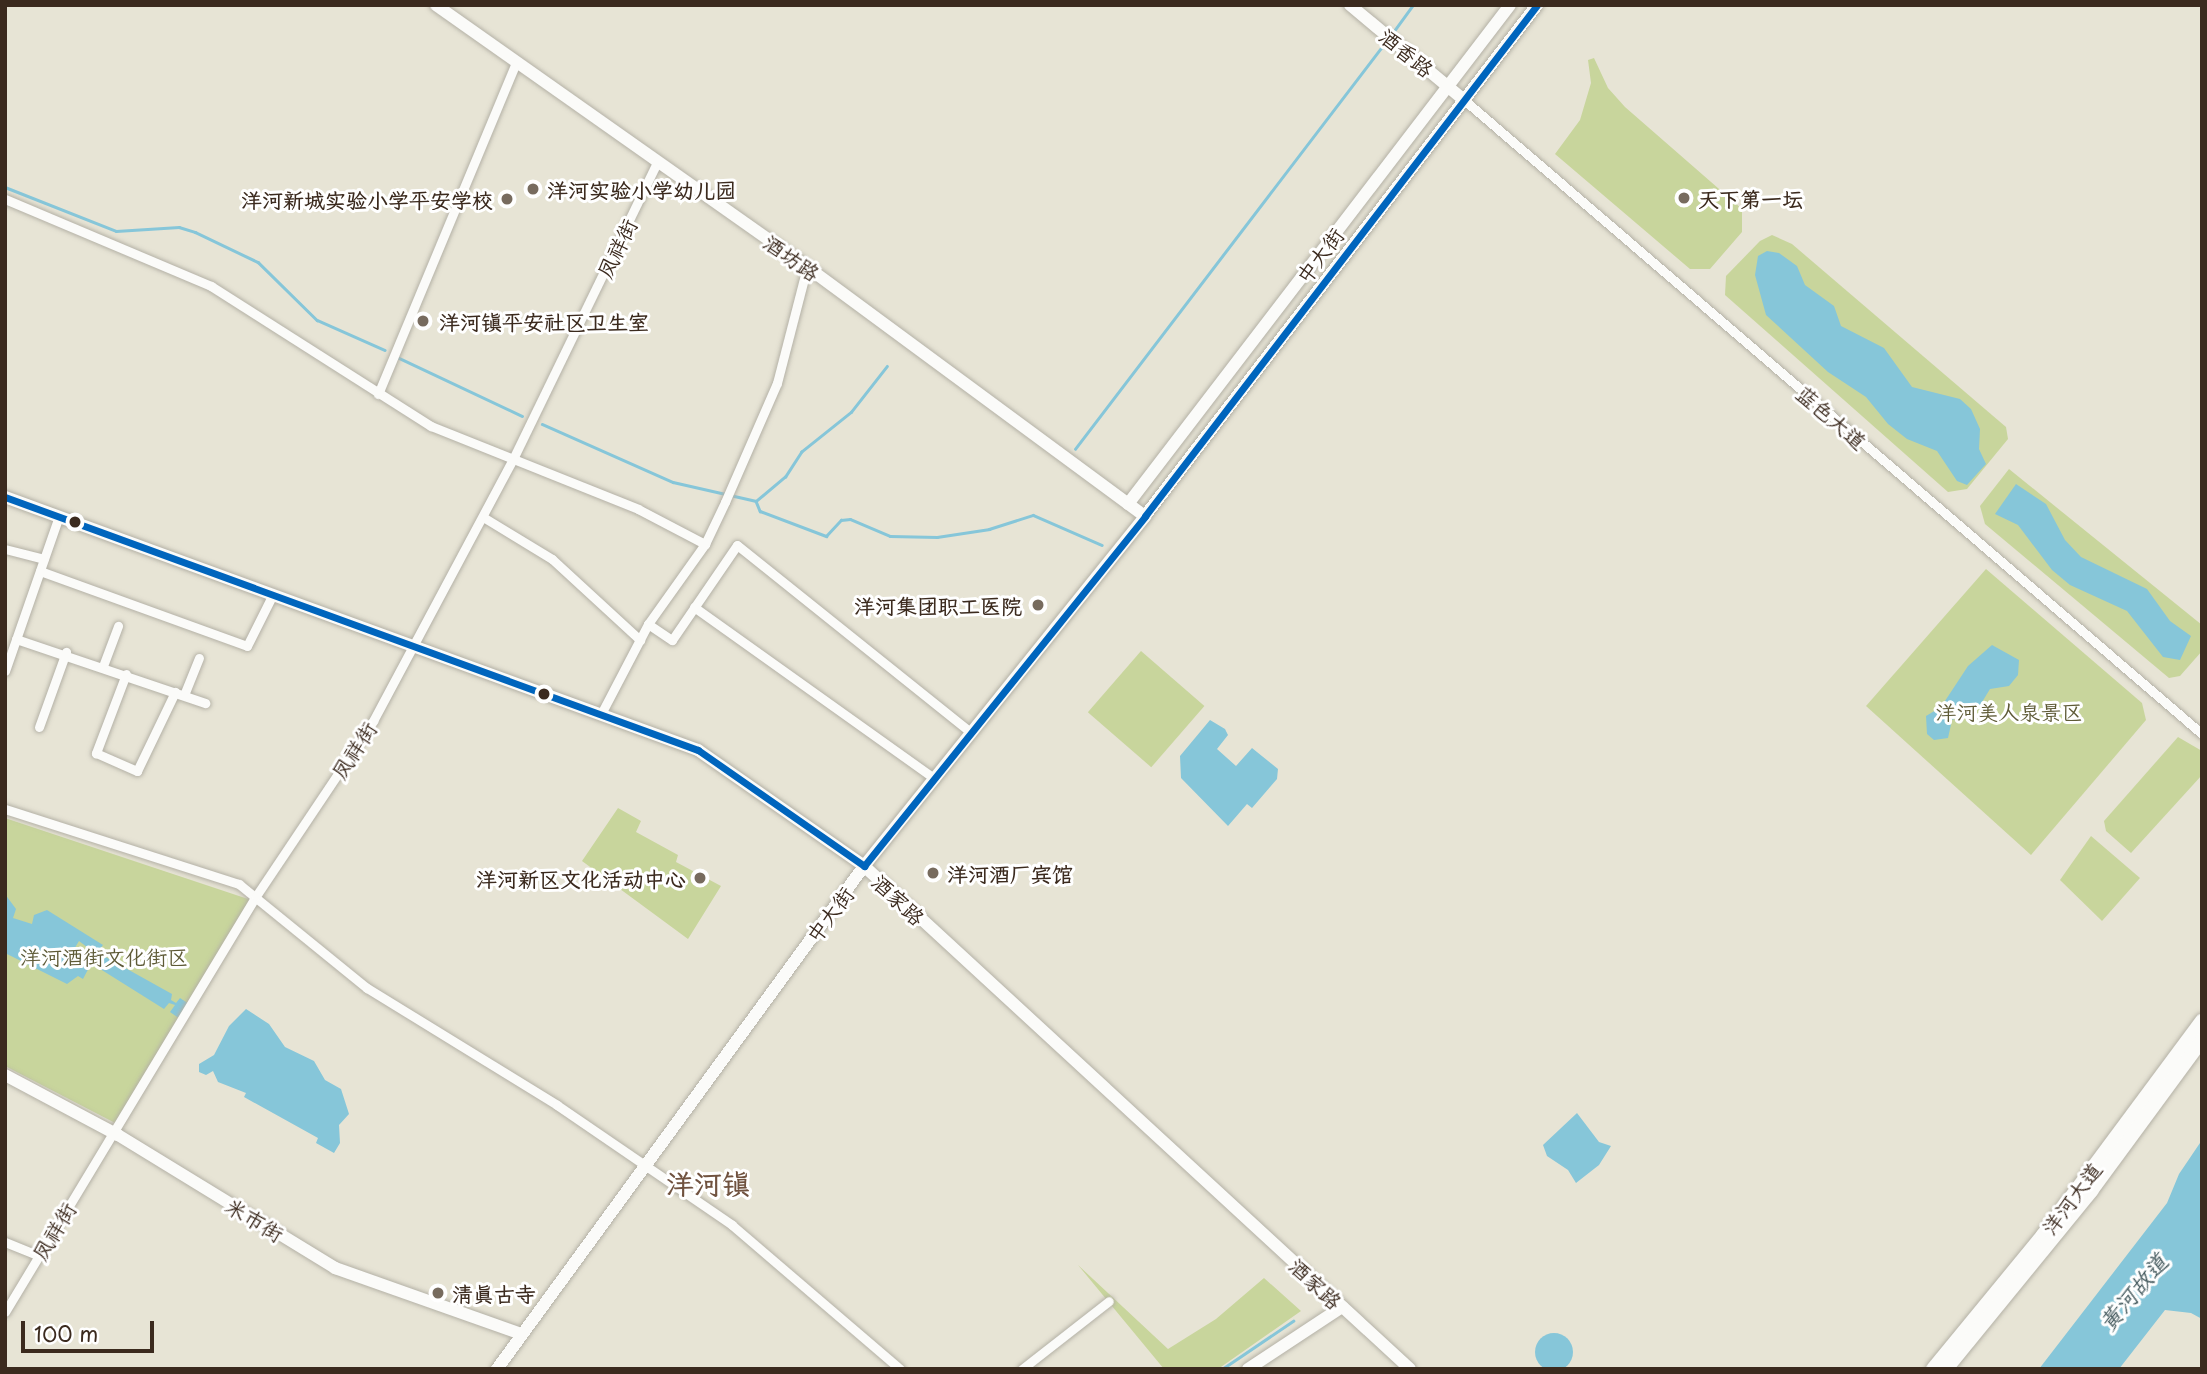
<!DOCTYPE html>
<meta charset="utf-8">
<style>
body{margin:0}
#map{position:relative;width:2207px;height:1374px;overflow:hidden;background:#e7e4d5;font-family:"Playpen Sans","LXGW WenKai TC",sans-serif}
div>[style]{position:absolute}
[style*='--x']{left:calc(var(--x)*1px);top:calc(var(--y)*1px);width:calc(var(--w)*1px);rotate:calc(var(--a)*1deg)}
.green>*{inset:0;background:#c8d59c;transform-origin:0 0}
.water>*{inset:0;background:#86c6d9}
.round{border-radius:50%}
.stream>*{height:2.5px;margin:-1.25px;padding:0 1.25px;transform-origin:1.25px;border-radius:1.25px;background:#86c6d9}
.roads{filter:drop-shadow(0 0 2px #b4b1a6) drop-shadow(0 0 2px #b4b1a6)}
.minor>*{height:9px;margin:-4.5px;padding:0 4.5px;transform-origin:4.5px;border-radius:4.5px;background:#fbfbf9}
.tertiary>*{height:12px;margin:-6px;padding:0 6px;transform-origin:6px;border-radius:6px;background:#fbfbf9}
.primary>*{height:14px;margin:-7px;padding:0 7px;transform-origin:7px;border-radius:7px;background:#fbfbf9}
.bus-1>*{height:7px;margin:-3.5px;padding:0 3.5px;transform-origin:3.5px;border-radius:3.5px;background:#0065bd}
.dots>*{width:19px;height:19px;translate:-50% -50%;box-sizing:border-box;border:4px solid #fff;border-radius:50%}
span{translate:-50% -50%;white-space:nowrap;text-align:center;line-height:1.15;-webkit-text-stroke:6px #fff;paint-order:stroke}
.street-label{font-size:21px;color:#3b2a1e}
.poi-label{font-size:21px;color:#3b2a1e;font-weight:700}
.left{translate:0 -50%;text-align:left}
.right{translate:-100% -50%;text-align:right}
.park-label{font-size:21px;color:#5e5a36}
.water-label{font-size:23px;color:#475c60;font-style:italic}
.district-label{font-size:28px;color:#70523f;font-weight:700}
.frame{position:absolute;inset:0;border:7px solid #3b2a1e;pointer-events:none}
.scale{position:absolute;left:21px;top:1321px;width:133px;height:32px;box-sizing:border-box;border:4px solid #3b2a1e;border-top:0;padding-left:9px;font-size:21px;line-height:24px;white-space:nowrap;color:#3b2a1e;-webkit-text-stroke:5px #fff;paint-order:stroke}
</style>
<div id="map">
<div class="green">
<i style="clip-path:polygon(1594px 58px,1608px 88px,1625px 107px,1742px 209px,1742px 232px,1710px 269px,1690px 269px,1555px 154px,1580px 120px,1591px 83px,1588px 60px)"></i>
<i style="clip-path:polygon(1772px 235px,1792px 244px,2006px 427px,2008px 439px,1967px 489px,1948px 492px,1725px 295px,1726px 276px,1760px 241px)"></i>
<i style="clip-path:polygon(2009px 469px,2202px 625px,2202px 651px,2180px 676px,2169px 678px,1985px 524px,1980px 506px)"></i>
<i style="clip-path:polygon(1986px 569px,2142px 703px,2146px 720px,2031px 855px,1866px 706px)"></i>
<i style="left:1141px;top:651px;width:84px;height:81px;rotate:41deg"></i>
<i style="clip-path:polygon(2178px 737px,2202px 751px,2202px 775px,2131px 853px,2106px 831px,2104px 821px)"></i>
<i style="clip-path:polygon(618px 808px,641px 821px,636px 832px,678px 855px,676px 862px,721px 886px,688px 939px,582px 861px)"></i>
<i style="clip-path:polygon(5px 818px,254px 901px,119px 1125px,5px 1066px)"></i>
<i style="clip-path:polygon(2091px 836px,2140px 878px,2102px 921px,2060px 880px)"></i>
<i style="clip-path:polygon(1078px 1265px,1168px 1349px,1216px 1319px,1264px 1278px,1301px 1311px,1218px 1369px,1164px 1369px)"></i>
</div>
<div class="water">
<i style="clip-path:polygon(1767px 251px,1779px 253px,1797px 266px,1805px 285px,1834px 306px,1841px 326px,1884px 348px,1912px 387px,1960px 399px,1971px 409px,1980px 429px,1979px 449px,1986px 464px,1967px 485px,1957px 481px,1937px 451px,1907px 439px,1888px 424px,1866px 397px,1828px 372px,1766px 315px,1755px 275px,1758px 256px)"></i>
<i style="clip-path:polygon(2016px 484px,2046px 504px,2065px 540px,2081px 557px,2147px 589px,2170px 621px,2191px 636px,2180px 660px,2163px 657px,2127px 611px,2070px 585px,2052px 570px,2018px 525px,1995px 514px)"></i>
<i style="clip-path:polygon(1992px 645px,2019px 660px,2018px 675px,2009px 686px,1990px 689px,1979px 707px,1952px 720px,1948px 738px,1934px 740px,1927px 734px,1926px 716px,1941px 707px,1968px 666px)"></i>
<i style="clip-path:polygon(1210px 720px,1225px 729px,1228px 735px,1217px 749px,1236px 766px,1252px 748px,1278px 769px,1277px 779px,1252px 808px,1247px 804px,1228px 826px,1181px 778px,1180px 756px)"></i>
<i style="clip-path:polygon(5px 894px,16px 909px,13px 918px,32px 924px,34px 915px,47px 910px,103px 945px,96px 954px,79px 941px,73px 951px,93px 960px,83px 979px,78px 976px,67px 984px,5px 953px)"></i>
<i style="clip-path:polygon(102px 955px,172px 994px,171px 1000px,176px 1003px,180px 998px,189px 1004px,180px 1019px,170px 1012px,175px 1005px,169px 1003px,164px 1009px,97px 967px)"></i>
<i style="clip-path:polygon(246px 1009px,269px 1024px,285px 1047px,314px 1061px,325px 1080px,341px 1089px,349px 1114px,339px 1125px,340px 1143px,334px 1153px,316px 1143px,318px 1138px,244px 1097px,246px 1093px,218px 1082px,213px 1071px,206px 1075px,199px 1072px,199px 1064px,214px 1055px,229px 1026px)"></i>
<i style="clip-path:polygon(1577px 1113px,1599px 1142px,1611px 1146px,1599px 1165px,1576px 1183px,1568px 1170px,1547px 1156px,1543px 1145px)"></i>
<i style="clip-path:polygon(2202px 1140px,2202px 1319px,2191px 1313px,2165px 1310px,2119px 1369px,2039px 1369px,2167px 1203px,2179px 1174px)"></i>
<i class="round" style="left:1535px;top:1333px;width:38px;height:38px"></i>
</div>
<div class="stream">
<i style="--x:1394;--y:31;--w:32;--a:-54"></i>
<i style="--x:5;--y:187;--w:119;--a:21.6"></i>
<i style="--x:116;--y:231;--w:63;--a:-3.6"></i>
<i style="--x:179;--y:227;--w:17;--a:17"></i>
<i style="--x:195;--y:232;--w:70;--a:25.5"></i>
<i style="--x:258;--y:262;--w:83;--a:44.5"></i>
<i style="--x:317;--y:320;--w:74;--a:23.8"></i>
<i style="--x:399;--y:358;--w:136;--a:25.2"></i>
<i style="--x:542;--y:424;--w:143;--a:23.9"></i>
<i style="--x:673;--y:482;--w:85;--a:12.9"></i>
<i style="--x:756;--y:501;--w:38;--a:-40"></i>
<i style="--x:785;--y:477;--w:30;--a:-57"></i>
<i style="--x:801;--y:452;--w:64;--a:-38.7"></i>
<i style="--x:851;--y:412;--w:58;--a:-52"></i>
<i style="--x:1075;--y:449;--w:509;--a:-52.66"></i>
<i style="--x:756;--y:501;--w:11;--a:68"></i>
<i style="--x:760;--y:511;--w:71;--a:20.7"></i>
<i style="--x:826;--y:536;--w:22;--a:-47"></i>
<i style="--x:841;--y:520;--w:9;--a:-6"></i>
<i style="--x:850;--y:519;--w:43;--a:23"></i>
<i style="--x:890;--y:536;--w:47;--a:1.2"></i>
<i style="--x:937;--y:537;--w:53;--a:-8.7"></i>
<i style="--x:989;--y:529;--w:46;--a:-17.7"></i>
<i style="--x:1033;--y:515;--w:75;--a:23.5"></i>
<i style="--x:1222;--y:1369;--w:86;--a:-34.1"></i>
</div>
<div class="roads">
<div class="minor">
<i style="--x:1463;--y:99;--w:974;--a:40.67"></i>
<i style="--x:5;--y:199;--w:224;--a:22.9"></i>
<i style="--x:211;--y:286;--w:261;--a:32.5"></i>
<i style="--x:431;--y:426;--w:223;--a:21.8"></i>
<i style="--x:638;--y:509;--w:76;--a:27.6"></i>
<i style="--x:378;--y:394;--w:359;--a:-67.4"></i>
<i style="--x:483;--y:517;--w:81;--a:31.3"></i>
<i style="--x:552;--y:559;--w:120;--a:42.6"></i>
<i style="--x:5;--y:549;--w:40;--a:14.4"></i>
<i style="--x:40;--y:571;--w:220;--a:19.9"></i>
<i style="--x:247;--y:646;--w:58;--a:-63.4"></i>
<i style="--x:694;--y:607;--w:296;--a:35.5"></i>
<i style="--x:648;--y:624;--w:29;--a:34"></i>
<i style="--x:672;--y:640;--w:115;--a:-55.6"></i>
<i style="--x:737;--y:545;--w:299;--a:38.7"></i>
<i style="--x:16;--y:639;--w:200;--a:18.7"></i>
<i style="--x:103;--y:666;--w:43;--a:-69.4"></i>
<i style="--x:5;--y:671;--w:164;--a:-70.8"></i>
<i style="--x:126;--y:674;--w:85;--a:110.8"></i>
<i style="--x:96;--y:753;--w:45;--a:23.7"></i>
<i style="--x:137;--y:771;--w:88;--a:-64.3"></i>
<i style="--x:184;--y:695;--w:40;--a:-68"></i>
<i style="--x:601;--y:714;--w:102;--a:-62.4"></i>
<i style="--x:648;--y:624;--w:98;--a:-54.5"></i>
<i style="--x:705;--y:544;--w:47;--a:-64.5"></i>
<i style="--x:725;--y:502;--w:130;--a:-66.4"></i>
<i style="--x:777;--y:383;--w:120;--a:-75.5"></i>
<i style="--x:39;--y:727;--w:80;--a:-70.2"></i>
<i style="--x:5;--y:809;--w:246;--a:17.8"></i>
<i style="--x:239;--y:884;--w:165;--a:39.1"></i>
<i style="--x:367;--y:988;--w:223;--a:31.6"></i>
<i style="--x:557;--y:1105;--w:212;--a:34.4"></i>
<i style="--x:732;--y:1225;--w:221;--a:40.6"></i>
<i style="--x:5;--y:1242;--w:37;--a:22"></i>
<i style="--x:5;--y:1312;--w:486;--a:-58.9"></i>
<i style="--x:256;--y:896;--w:211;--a:-56.2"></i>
<i style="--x:373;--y:721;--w:297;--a:-61.9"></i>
<i style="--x:513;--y:459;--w:329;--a:-64.1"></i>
<i style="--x:1022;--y:1369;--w:110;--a:-38"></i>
</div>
<div class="tertiary">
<i style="--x:436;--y:5;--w:454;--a:35.2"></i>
<i style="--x:807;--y:267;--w:420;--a:36.4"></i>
<i style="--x:1350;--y:5;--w:147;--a:39.8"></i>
<i style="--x:5;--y:497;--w:738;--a:20.06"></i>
<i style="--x:698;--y:750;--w:203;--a:34.9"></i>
<i style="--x:864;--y:866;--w:742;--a:42.65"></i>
<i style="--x:1128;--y:504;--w:628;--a:-52.56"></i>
<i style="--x:5;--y:1075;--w:128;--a:28"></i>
<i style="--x:118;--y:1135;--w:255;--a:31.5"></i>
<i style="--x:335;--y:1268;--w:195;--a:19.5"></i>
<i style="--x:497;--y:1369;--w:623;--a:-53.88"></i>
<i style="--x:864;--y:866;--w:449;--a:-51.2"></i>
<i style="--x:1145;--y:516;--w:644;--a:-52.51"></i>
<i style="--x:1248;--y:1369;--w:113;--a:-33.4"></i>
</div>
<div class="primary">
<i style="--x:1933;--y:1369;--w:173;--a:-50.6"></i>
<i style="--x:2043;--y:1235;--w:267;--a:-53.4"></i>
<i style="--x:1946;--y:1369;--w:230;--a:-50.8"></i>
<i style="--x:2091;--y:1191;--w:187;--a:-53.7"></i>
</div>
</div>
<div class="bus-1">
<i style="--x:5;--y:497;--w:738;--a:20.06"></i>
<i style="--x:698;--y:750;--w:203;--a:34.9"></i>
<i style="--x:864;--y:866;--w:449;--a:-51.2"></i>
<i style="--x:1145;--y:516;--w:644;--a:-52.51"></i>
</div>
<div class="dots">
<i style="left:533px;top:189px;background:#776b5e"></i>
<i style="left:1684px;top:198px;background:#776b5e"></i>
<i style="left:507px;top:199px;background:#776b5e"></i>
<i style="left:423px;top:321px;background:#776b5e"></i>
<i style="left:75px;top:522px;background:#3b2a1e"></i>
<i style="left:1038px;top:605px;background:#776b5e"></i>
<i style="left:544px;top:694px;background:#3b2a1e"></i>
<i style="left:933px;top:873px;background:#776b5e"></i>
<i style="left:700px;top:878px;background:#776b5e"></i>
<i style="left:438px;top:1293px;background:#776b5e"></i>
</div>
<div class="street-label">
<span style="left:1407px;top:52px;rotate:39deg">酒香路</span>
<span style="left:616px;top:248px;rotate:-64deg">凤祥街</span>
<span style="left:1319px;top:255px;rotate:-53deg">中大街</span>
<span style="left:792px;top:257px;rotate:35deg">酒坊路</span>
<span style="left:1832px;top:417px;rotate:41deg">蓝色大道</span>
<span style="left:353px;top:750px;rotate:-57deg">凤祥街</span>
<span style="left:899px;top:899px;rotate:43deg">酒家路</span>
<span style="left:829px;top:914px;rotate:-53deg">中大街</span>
<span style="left:2071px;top:1198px;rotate:-53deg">洋河大道</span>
<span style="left:255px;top:1219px;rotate:31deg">米市街</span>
<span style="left:53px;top:1231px;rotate:-59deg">凤祥街</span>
<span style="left:1316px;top:1283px;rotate:43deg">酒家路</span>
</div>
<div class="poi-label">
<span class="left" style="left:547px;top:189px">洋河实验小学幼儿园</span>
<span class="left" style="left:1698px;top:198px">天下第一坛</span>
<span class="right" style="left:493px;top:199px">洋河新城实验小学平安学校</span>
<span class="left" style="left:439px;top:321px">洋河镇平安社区卫生室</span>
<span class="right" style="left:1022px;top:605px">洋河集团职工医院</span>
<span class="left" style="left:947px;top:873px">洋河酒厂宾馆</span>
<span class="right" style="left:686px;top:878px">洋河新区文化活动中心</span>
<span class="left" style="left:452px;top:1293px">清真古寺</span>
</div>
<div class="park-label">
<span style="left:2009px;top:711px">洋河美人泉景区</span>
<span style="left:104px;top:956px">洋河酒街文化街区</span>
</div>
<div class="water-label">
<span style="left:2133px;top:1292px;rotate:-50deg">黄河故道</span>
</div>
<div class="district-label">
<span style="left:708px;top:1183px">洋河镇</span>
</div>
<div class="frame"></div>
<div class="scale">100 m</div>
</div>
